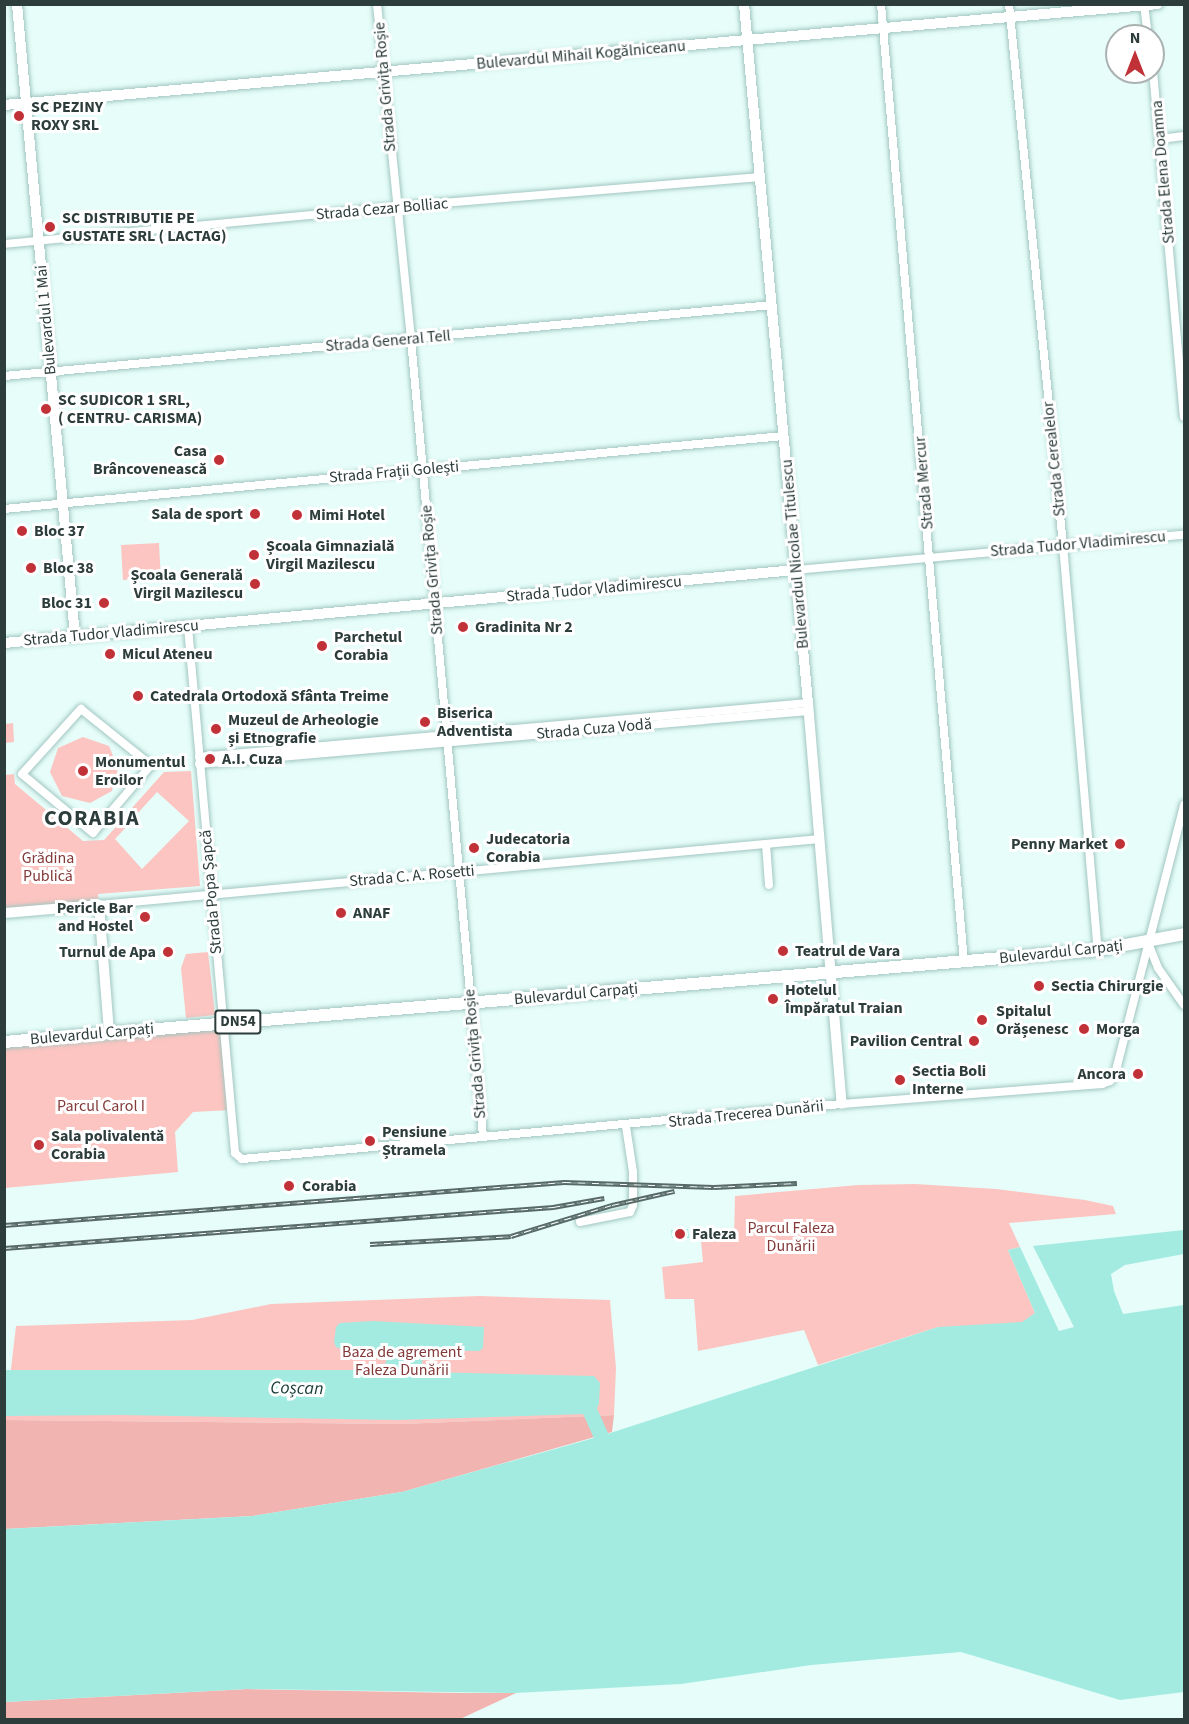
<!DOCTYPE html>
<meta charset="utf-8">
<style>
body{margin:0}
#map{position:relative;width:1189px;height:1724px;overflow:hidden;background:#e6fdf9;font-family:"Source Sans 3",sans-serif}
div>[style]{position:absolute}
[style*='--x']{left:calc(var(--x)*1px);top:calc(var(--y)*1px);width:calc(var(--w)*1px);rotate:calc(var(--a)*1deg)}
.green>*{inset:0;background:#fcc5c1;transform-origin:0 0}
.forest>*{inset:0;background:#f2b4b0}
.water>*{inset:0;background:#a3ebe1}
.river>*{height:15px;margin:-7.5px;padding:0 7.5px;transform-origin:7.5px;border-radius:7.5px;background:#a3ebe1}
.roads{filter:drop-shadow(0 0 2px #a1c6c1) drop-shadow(0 0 2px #a1c6c1)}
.street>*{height:8px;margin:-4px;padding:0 4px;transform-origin:4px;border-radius:4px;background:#fff}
.secondary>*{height:10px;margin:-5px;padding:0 5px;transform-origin:5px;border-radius:5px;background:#fff}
.primary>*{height:12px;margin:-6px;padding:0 6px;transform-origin:6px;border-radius:6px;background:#fff}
.rail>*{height:4.5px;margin-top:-2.25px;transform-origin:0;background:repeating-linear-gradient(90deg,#fff 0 7px,#586a67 0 14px);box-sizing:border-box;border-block:2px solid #586a67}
.dots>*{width:16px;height:16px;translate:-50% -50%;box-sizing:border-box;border:3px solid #fff;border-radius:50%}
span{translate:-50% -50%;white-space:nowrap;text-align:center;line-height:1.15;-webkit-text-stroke:6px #fff;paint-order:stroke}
.shield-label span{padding:2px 4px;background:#fff;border:2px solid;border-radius:4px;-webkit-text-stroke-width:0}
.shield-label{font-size:15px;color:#2d3d3b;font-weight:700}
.street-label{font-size:16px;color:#2d3d3b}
.poi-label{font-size:16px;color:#2d3d3b;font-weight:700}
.left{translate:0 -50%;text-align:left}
.right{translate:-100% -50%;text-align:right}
.park-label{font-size:16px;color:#833938}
.water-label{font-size:18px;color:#183b37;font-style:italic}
.district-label{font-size:22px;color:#2d3d3b;font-weight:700;letter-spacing:1.5px}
.frame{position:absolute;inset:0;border:6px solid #2d3d3b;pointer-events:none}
.north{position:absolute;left:1105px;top:24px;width:60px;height:60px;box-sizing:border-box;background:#fff;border:2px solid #abb1b1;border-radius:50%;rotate:0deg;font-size:16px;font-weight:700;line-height:24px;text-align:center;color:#2d3d3b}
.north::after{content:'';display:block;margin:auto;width:21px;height:27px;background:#c13138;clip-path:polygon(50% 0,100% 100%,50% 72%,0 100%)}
</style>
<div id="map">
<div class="green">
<i style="left:159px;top:543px;width:35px;height:38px;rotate:87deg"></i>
<i style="clip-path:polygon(13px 723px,14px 742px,5px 743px,5px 724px)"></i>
<i style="clip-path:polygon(83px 737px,109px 746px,118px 768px,112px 791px,90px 803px,62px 796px,50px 772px,58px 748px)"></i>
<i style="clip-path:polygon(191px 771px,200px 886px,98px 894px,99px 905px,5px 913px,5px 775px,14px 774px,15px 784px,83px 841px,104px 840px,125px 817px,131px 822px,115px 839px,142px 869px,189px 821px,157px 792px,137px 814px,131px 809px,164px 772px)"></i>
<i style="clip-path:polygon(208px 952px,215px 1015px,186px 1018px,181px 968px,186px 954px)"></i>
<i style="clip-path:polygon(223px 1023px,231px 1110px,193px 1112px,175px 1132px,178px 1172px,5px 1188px,5px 1042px)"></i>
<i style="clip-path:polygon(915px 1184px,996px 1189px,1085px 1200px,1113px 1206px,1116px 1214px,1009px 1223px,1020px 1247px,1008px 1250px,1035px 1313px,1021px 1326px,938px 1327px,818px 1365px,804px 1330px,698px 1351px,694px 1299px,665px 1299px,662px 1267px,703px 1262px,701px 1241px,734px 1238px,735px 1196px,858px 1185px)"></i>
<i style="clip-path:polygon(479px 1296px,610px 1300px,616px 1368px,614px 1415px,403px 1424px,5px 1420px,16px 1326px,192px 1320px,271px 1304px)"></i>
</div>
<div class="forest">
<i style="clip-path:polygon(614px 1415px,612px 1432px,402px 1492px,253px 1516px,5px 1529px,5px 1420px,403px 1424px)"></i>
<i style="clip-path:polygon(247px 1689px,459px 1693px,516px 1693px,458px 1720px,5px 1720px,5px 1702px)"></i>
</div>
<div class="water">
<i style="clip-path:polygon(688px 1229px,689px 1238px,672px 1238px,671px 1230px)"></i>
<i style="clip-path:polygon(1184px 1230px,1184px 1254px,1125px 1265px,1111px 1274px,1114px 1291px,1123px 1314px,1184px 1305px,1184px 1692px,1120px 1700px,961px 1652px,811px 1665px,681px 1684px,516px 1693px,247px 1689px,5px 1702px,5px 1529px,253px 1516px,402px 1492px,601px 1436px,938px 1327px,1022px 1322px,1035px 1313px,1008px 1250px,1020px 1247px,1059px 1331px,1074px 1327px,1033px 1246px)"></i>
<i style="clip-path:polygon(373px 1321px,484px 1327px,483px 1348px,479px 1351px,425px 1350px,422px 1363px,426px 1372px,594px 1376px,600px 1383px,599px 1404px,596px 1410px,586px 1414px,396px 1420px,121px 1415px,5px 1416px,5px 1370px,383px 1370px,387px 1359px,385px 1353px,342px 1349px,336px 1347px,334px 1342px,336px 1327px,340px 1323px)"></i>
</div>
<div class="river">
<i style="--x:578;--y:1397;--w:12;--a:42"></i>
<i style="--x:587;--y:1405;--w:34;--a:66"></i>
</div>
<div class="roads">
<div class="street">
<i style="--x:377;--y:4;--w:337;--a:84.2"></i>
<i style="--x:411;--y:339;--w:801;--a:84.84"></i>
<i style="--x:881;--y:4;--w:962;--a:85.05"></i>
<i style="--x:1009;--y:4;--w:544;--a:84.3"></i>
<i style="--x:1063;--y:545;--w:407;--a:85.1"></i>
<i style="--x:1144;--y:4;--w:32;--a:83"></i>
<i style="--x:1153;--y:71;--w:347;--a:84.9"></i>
<i style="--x:1160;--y:139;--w:24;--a:-7"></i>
<i style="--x:4;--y:244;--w:393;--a:-5.4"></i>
<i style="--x:395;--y:207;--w:366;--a:-4.7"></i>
<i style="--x:4;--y:376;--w:771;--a:-5.28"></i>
<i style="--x:4;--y:509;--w:783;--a:-5.35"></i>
<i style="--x:796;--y:570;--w:390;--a:-5.2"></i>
<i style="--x:188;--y:627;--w:528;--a:84.89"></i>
<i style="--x:235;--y:1153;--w:9;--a:41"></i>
<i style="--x:242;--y:1159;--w:603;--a:-5.24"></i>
<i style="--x:842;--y:1104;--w:261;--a:-4.4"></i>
<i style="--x:1102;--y:1084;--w:9;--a:-21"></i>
<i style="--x:1110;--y:1081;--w:9;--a:-54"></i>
<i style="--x:1115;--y:1074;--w:278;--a:-75.6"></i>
<i style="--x:81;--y:709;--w:90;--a:38.7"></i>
<i style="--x:151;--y:765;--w:89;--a:130.5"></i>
<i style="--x:93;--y:833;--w:92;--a:-140.3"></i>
<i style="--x:22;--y:774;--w:88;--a:-47.8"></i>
<i style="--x:199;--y:757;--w:611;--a:-5.07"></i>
<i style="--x:199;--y:764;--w:612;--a:-4.97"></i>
<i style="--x:766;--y:844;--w:41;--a:85.8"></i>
<i style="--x:99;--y:905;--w:724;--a:-5.23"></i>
<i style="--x:1148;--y:943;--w:27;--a:68"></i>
<i style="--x:1158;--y:968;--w:45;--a:54.9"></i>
<i style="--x:580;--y:1222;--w:51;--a:-11.3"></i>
<i style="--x:630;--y:1212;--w:8;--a:-67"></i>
<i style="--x:633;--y:1205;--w:33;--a:-90"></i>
<i style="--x:633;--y:1172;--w:47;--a:-98.7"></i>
</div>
<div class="secondary">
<i style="--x:17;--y:4;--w:635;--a:84.76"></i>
<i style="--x:744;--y:4;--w:702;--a:84.77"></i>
<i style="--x:808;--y:703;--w:402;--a:85.2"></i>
<i style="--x:4;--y:105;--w:1158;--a:-5"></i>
<i style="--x:4;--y:643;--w:795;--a:-5.27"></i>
<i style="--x:4;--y:913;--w:95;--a:-4.8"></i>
<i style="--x:99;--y:905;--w:127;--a:85.5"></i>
</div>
<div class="primary">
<i style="--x:4;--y:1042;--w:1098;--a:-4.81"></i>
<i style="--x:1098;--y:950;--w:87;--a:-10.5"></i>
</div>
</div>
<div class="rail">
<i style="--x:4;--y:1225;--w:562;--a:-4.39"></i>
<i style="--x:564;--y:1182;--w:150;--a:1.9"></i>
<i style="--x:714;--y:1187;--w:83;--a:-2.8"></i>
<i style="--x:370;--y:1244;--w:141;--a:-3.2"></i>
<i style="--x:511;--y:1236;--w:106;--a:-17.1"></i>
<i style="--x:612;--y:1205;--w:64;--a:-12.7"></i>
<i style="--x:4;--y:1248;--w:551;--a:-4.27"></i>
<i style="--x:553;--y:1207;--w:52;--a:-10"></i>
</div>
<div class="dots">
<i style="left:19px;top:116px;background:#c13138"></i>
<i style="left:50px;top:227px;background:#c13138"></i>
<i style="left:46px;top:409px;background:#c13138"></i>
<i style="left:219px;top:460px;background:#c13138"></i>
<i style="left:255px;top:514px;background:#c13138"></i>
<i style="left:297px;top:515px;background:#c13138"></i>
<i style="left:22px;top:531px;background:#c13138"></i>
<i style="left:254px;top:555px;background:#c13138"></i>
<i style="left:31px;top:568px;background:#c13138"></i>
<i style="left:255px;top:584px;background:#c13138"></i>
<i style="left:104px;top:603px;background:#c13138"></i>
<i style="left:463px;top:627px;background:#c13138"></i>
<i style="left:322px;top:646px;background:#c13138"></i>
<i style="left:110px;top:654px;background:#c13138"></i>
<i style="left:138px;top:696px;background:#c13138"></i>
<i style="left:425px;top:722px;background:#c13138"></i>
<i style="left:216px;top:729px;background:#c13138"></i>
<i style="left:210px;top:759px;background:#c13138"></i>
<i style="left:83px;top:771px;background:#c13138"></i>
<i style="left:1120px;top:844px;background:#c13138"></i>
<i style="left:474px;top:848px;background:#c13138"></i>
<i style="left:341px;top:913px;background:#c13138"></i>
<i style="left:145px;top:917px;background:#c13138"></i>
<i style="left:783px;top:951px;background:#c13138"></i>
<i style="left:168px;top:952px;background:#c13138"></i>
<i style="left:1039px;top:986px;background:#c13138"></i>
<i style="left:773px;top:999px;background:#c13138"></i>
<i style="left:982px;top:1020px;background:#c13138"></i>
<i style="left:1084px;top:1029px;background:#c13138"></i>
<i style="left:974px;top:1041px;background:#c13138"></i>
<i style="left:1138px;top:1074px;background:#c13138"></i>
<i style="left:900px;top:1080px;background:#c13138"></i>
<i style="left:370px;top:1141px;background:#c13138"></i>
<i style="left:39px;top:1145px;background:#c13138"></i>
<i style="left:289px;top:1186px;background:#c13138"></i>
<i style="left:680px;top:1234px;background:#c13138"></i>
</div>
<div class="shield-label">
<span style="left:238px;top:1022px">DN54</span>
</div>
<div class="street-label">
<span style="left:581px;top:55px;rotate:-5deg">Bulevardul Mihail Kogălniceanu</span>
<span style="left:385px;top:87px;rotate:-95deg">Strada Grivița Roșie</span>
<span style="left:1163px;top:172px;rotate:-95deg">Strada Elena Doamna</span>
<span style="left:382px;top:209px;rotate:-5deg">Strada Cezar Bolliac</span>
<span style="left:46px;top:320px;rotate:-95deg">Bulevardul 1 Mai</span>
<span style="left:388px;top:341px;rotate:-5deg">Strada General Tell</span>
<span style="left:1054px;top:459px;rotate:-96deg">Strada Cerealelor</span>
<span style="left:394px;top:472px;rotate:-5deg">Strada Frații Golești</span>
<span style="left:924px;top:483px;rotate:-95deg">Strada Mercur</span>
<span style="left:1078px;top:544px;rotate:-5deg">Strada Tudor Vladimirescu</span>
<span style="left:795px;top:554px;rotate:-95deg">Bulevardul Nicolae Titulescu</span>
<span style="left:432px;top:570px;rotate:-95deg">Strada Grivița Roșie</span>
<span style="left:594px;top:589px;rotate:-5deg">Strada Tudor Vladimirescu</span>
<span style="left:111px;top:633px;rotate:-5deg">Strada Tudor Vladimirescu</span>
<span style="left:594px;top:729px;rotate:-5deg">Strada Cuza Vodă</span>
<span style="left:412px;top:876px;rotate:-5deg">Strada C. A. Rosetti</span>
<span style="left:211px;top:892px;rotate:-95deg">Strada Popa Șapcă</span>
<span style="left:1061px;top:952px;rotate:-6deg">Bulevardul Carpați</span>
<span style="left:576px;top:994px;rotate:-5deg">Bulevardul Carpați</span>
<span style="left:92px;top:1034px;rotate:-5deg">Bulevardul Carpați</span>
<span style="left:475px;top:1054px;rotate:-95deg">Strada Grivița Roșie</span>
<span style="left:746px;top:1114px;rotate:-6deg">Strada Trecerea Dunării</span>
</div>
<div class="poi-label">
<span class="left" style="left:31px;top:116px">SC PEZINY<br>ROXY SRL</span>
<span class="left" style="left:62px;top:227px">SC DISTRIBUTIE PE<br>GUSTATE SRL ( LACTAG)</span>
<span class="left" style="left:58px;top:409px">SC SUDICOR 1 SRL,<br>( CENTRU- CARISMA)</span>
<span class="right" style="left:207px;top:460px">Casa<br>Brâncovenească</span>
<span class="right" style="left:243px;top:514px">Sala de sport</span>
<span class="left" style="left:309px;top:515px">Mimi Hotel</span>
<span class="left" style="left:34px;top:531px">Bloc 37</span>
<span class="left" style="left:266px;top:555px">Școala Gimnazială<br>Virgil Mazilescu</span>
<span class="left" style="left:43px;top:568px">Bloc 38</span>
<span class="right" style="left:243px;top:584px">Școala Generală<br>Virgil Mazilescu</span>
<span class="right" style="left:92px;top:603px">Bloc 31</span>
<span class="left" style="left:475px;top:627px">Gradinita Nr 2</span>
<span class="left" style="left:334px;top:646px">Parchetul<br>Corabia</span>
<span class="left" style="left:122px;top:654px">Micul Ateneu</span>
<span class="left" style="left:150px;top:696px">Catedrala Ortodoxă Sfânta Treime</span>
<span class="left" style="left:437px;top:722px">Biserica<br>Adventista</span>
<span class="left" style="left:228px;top:729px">Muzeul de Arheologie<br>și Etnografie</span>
<span class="left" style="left:222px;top:759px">A.I. Cuza</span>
<span class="left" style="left:95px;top:771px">Monumentul<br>Eroilor</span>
<span class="left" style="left:486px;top:848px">Judecatoria<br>Corabia</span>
<span class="right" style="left:1108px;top:844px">Penny Market</span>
<span class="right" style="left:133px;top:917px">Pericle Bar<br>and Hostel</span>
<span class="left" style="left:353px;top:913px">ANAF</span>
<span class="left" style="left:795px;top:951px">Teatrul de Vara</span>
<span class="right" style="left:156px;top:952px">Turnul de Apa</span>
<span class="left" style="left:1051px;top:986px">Sectia Chirurgie</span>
<span class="left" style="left:785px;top:999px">Hotelul<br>Împăratul Traian</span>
<span class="left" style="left:996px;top:1020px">Spitalul<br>Orășenesc</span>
<span class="left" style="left:1096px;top:1029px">Morga</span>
<span class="right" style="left:962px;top:1041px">Pavilion Central</span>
<span class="left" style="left:912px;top:1080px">Sectia Boli<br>Interne</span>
<span class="right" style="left:1126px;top:1074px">Ancora</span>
<span class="left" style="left:382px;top:1141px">Pensiune<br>Ștramela</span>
<span class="left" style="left:51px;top:1145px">Sala polivalentă<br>Corabia</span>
<span class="left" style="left:302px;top:1186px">Corabia</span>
<span class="left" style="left:692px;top:1234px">Faleza</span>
</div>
<div class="park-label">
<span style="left:48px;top:867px">Grădina<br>Publică</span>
<span style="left:101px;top:1106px">Parcul Carol I</span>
<span style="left:791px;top:1237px">Parcul Faleza<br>Dunării</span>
<span style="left:402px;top:1361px">Baza de agrement<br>Faleza Dunării</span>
</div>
<div class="water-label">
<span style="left:297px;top:1389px;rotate:1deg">Coșcan</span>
</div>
<div class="district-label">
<span style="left:92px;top:819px">CORABIA</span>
</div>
<div class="frame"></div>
<div class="north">N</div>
</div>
